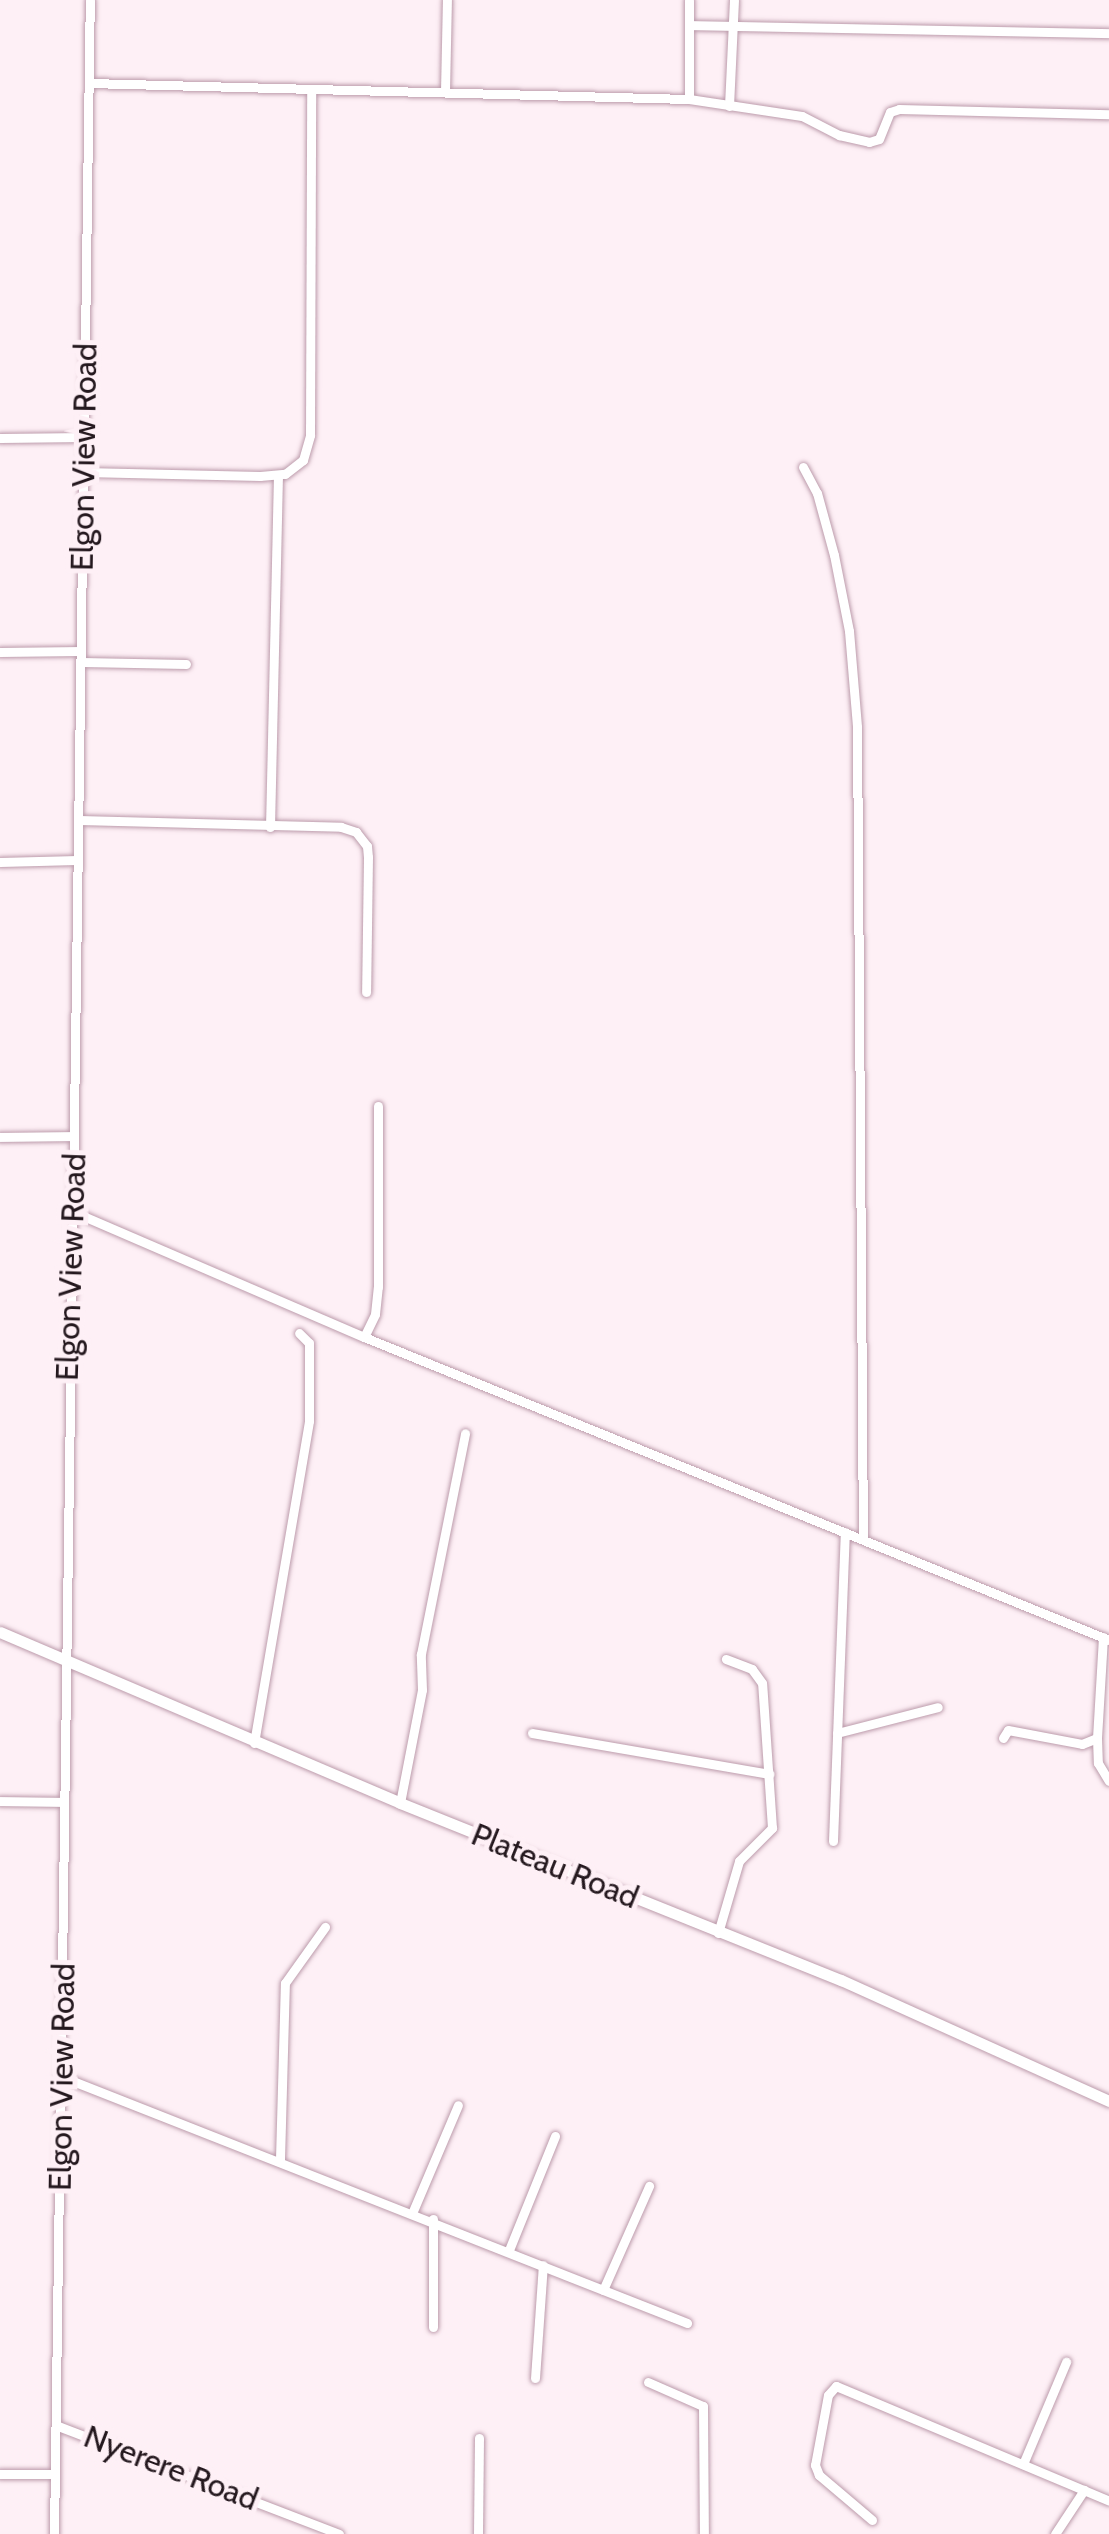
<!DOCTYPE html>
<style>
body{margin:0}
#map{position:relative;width:1109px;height:2534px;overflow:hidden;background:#fef0f6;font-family:Cabin,sans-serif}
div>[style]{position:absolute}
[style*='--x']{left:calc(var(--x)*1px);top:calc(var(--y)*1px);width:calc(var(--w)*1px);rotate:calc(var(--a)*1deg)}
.roads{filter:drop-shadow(0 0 2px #bc9bab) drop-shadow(0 0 2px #bc9bab)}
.minor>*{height:9px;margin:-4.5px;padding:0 4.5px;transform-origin:4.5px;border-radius:4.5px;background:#fff}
.tertiary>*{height:11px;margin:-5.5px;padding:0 5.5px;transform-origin:5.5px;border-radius:5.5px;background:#fff}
span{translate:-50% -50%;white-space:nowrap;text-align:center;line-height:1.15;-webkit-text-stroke:10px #fef0f6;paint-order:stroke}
.street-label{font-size:32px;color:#24181e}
</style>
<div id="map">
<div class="roads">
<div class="minor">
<i style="--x:690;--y:25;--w:419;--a:1.1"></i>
<i style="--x:89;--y:83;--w:600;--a:1.53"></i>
<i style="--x:689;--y:99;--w:114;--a:8.6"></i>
<i style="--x:802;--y:116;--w:42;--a:27.2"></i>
<i style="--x:839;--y:135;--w:31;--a:13"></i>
<i style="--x:869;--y:142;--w:10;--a:-17"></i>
<i style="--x:879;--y:139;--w:29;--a:-68"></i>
<i style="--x:890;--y:112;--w:9;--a:-18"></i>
<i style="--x:899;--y:109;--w:210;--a:1.4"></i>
<i style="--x:445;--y:92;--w:92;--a:-88.8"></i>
<i style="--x:689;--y:99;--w:99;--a:-90"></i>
<i style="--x:729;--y:106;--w:106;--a:-87.3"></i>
<i style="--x:0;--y:438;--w:85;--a:-0.7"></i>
<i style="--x:803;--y:467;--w:30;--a:62"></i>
<i style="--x:817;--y:493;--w:64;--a:74.7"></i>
<i style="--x:834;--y:555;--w:77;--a:78.8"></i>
<i style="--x:849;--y:631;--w:96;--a:85.2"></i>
<i style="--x:857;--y:727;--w:811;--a:89.58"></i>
<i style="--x:84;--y:472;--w:176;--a:1.3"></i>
<i style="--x:260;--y:476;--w:25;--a:-5"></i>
<i style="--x:285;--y:474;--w:23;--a:-38"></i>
<i style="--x:303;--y:460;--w:26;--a:-74"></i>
<i style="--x:310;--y:435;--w:346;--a:-89.8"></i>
<i style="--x:0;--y:652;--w:81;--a:-0.7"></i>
<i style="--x:82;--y:662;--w:104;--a:1.1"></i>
<i style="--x:79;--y:820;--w:262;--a:1.5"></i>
<i style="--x:341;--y:827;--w:16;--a:18"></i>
<i style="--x:356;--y:832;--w:18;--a:52"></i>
<i style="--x:367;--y:846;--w:11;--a:85"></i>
<i style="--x:368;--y:857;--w:135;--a:90.8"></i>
<i style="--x:270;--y:827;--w:352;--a:-88.7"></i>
<i style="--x:0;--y:862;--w:77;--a:-1.5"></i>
<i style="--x:0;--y:1137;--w:74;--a:-0.8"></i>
<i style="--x:69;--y:1210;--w:321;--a:23.3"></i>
<i style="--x:364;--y:1337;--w:804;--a:22.13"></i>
<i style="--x:364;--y:1337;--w:25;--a:-64"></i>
<i style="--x:375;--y:1314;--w:27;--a:-84"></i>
<i style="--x:378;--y:1287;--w:181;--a:-90"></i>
<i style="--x:1103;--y:1637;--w:101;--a:93.4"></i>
<i style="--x:1097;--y:1738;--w:25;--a:88"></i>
<i style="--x:1098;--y:1763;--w:21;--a:59"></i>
<i style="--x:532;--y:1733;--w:241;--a:9.8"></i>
<i style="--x:837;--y:1733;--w:104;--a:-14.4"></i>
<i style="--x:1003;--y:1738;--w:9;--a:-58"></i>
<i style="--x:1008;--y:1730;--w:75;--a:10.7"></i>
<i style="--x:1082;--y:1744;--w:16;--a:-22"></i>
<i style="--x:254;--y:1743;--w:327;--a:-80.3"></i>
<i style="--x:309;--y:1421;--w:78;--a:-90"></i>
<i style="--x:309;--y:1343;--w:14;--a:-135"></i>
<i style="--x:0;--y:1801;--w:64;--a:0.9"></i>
<i style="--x:400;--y:1803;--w:115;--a:-79"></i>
<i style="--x:422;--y:1690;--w:36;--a:-92"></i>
<i style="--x:421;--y:1654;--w:225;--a:-78.7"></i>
<i style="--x:833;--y:1841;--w:309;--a:-87.8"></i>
<i style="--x:718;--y:1933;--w:75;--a:-73.7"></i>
<i style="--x:739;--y:1861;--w:47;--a:-45"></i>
<i style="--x:772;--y:1828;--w:145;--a:-93.9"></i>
<i style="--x:762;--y:1683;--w:17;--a:-126"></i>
<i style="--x:752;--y:1669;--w:28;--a:-159"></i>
<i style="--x:60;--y:2076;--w:674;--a:21.5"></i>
<i style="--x:280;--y:2159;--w:176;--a:-88.4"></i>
<i style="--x:285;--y:1983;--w:69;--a:-54.5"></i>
<i style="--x:413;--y:2211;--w:115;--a:-67"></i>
<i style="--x:433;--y:2219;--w:108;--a:90"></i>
<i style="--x:509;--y:2250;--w:123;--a:-68"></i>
<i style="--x:603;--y:2290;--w:114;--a:-66.1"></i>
<i style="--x:535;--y:2378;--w:113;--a:-86"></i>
<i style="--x:648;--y:2382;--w:60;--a:23.6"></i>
<i style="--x:703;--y:2406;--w:128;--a:89.6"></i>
<i style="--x:58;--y:2426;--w:301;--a:21"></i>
<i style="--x:1023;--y:2464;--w:111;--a:-67.1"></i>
<i style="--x:0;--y:2474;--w:55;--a:0"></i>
<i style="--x:872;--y:2520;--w:70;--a:-139.7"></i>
<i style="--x:819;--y:2475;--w:11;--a:-112"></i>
<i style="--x:815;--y:2465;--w:71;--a:-79.5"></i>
<i style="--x:828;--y:2395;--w:12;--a:-48"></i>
<i style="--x:836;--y:2386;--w:296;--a:22.8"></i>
<i style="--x:54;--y:2534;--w:2534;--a:-89.19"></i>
<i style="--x:478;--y:2534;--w:96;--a:-89.4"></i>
<i style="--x:1055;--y:2534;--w:53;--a:-56.6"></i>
</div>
<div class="tertiary">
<i style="--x:0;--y:1632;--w:435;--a:23.1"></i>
<i style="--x:400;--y:1803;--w:475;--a:21.9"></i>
<i style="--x:841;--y:1980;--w:294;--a:24.3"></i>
</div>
</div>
<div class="street-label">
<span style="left:84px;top:457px;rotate:-89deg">Elgon View Road</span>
<span style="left:71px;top:1267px;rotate:-88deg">Elgon View Road</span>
<span style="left:555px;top:1866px;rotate:22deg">Plateau Road</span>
<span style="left:62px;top:2077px;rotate:-89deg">Elgon View Road</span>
<span style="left:171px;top:2468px;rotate:21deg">Nyerere Road</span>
</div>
</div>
